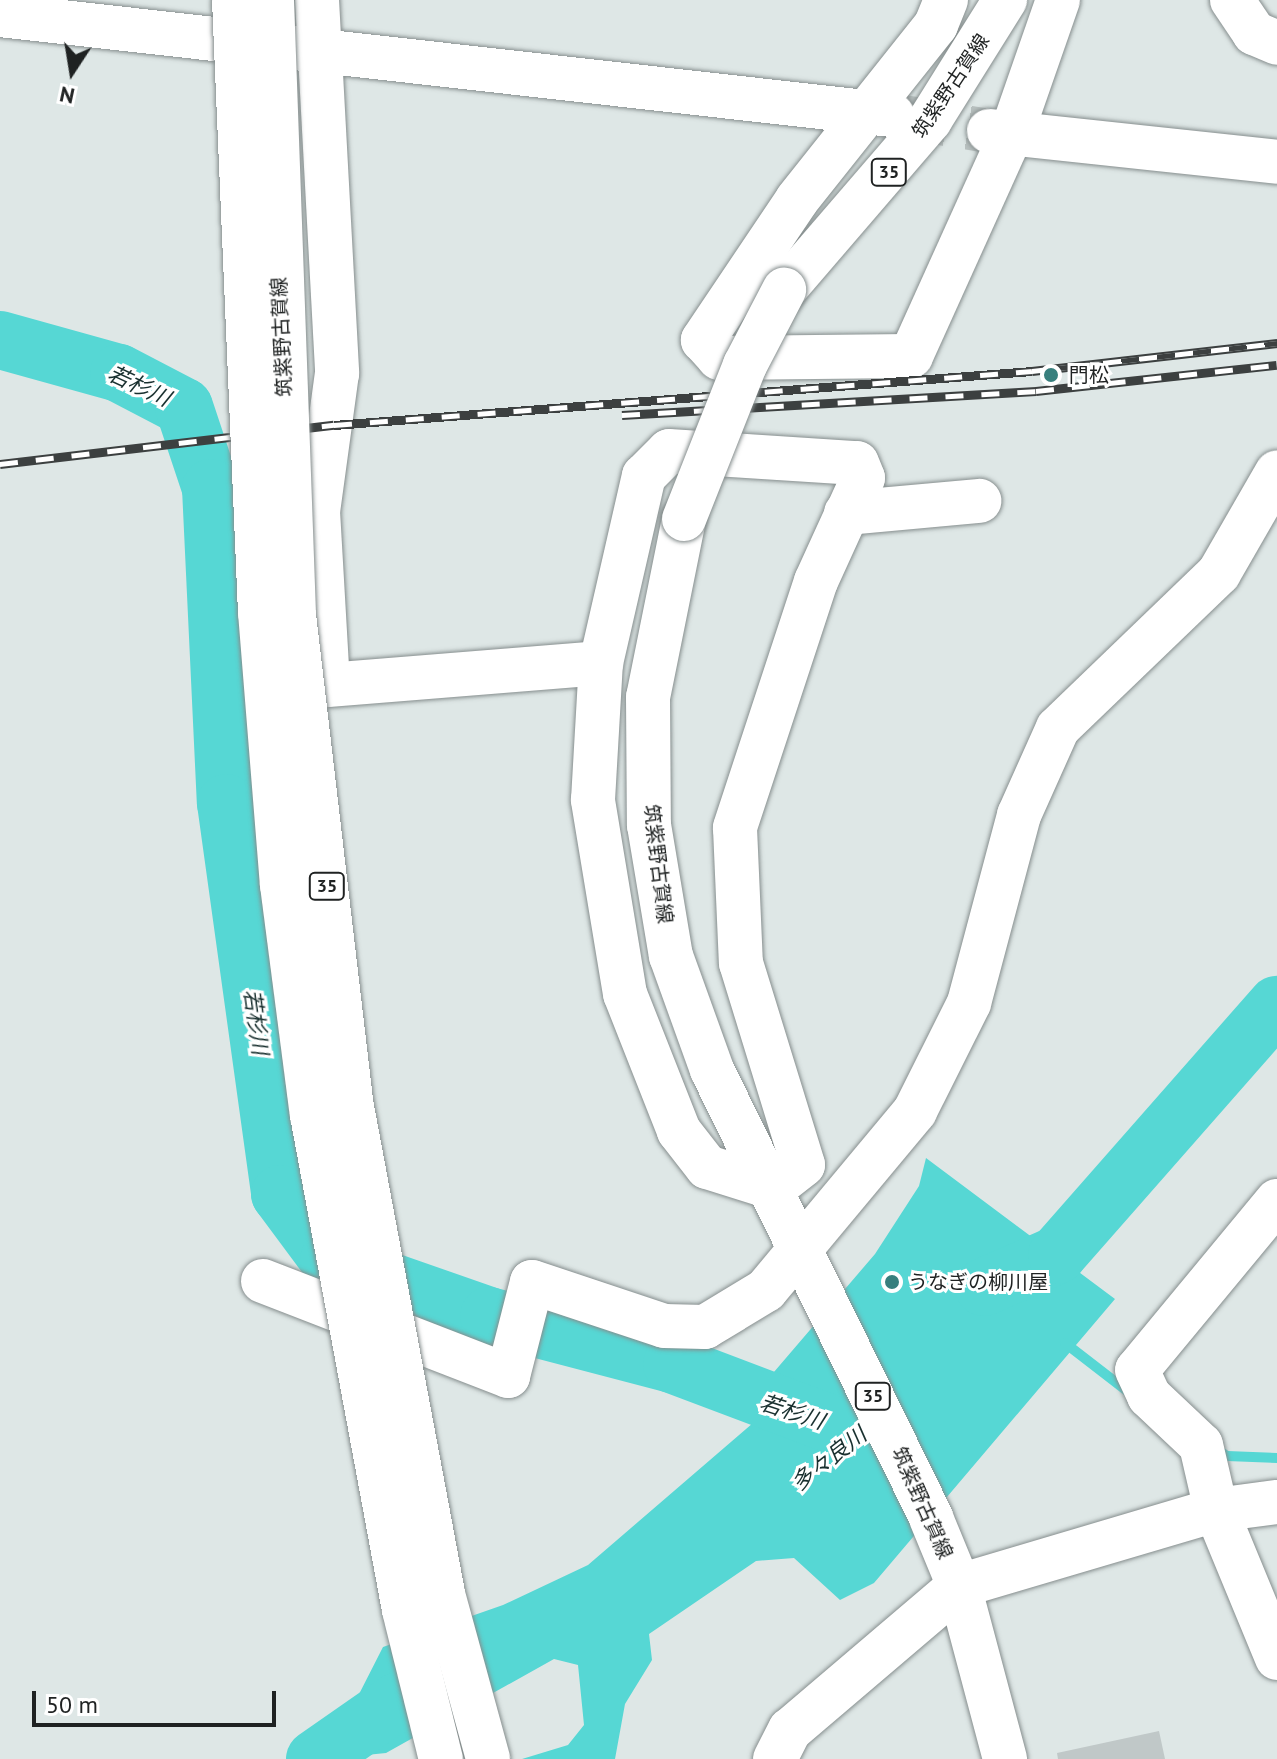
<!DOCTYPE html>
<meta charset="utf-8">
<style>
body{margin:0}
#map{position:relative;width:1277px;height:1759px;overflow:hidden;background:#dee7e6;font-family:"PT Sans","Noto Sans JP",sans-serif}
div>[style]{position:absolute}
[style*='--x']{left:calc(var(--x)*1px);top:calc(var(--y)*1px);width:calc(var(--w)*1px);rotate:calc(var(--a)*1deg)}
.water>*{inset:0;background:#56d7d4}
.stream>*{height:10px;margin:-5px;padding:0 5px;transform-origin:5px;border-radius:5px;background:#56d7d4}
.river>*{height:58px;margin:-29px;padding:0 29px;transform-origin:29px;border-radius:29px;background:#56d7d4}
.building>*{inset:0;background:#c0c8c8}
.minor-tunnel>*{height:44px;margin-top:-22px;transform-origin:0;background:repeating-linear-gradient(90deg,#b8c0bf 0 44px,transparent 0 66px)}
.roads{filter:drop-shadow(0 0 2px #868e8e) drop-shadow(0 0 2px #868e8e)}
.minor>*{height:44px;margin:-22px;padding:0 22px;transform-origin:22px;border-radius:22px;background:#fff}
.major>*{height:44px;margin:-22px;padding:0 22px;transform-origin:22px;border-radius:22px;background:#fff}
.rail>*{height:9px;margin-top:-4.5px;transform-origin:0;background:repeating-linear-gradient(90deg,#fff 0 18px,#3c4040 0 36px);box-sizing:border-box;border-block:2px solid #3c4040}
.bridges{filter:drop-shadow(0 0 2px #868e8e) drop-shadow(0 0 2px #868e8e)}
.major-bridge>*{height:44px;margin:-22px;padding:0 22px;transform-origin:22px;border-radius:22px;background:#fff}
.dots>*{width:22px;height:22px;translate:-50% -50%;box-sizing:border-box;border:4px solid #fff;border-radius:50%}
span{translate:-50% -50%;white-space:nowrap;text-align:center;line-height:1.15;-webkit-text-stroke:6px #fff;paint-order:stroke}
.shield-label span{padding:2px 6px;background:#fff;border:2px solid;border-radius:6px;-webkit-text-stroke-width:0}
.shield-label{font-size:18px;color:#1f2222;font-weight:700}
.street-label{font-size:20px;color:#1f2222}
.poi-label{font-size:20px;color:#1f2222}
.left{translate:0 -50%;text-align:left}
.water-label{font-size:22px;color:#19302f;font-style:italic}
.north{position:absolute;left:32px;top:32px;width:80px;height:80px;-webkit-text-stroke:6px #fff;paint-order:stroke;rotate:192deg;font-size:22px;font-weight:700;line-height:32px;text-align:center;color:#1f2222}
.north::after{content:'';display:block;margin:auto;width:28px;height:36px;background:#1f2222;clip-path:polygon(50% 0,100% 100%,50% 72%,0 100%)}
.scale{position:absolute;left:32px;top:1691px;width:244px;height:36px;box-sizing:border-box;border:4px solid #1f2222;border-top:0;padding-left:10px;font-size:24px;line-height:28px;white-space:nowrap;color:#1f2222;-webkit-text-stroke:6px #fff;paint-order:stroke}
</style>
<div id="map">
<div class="water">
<i style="clip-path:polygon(926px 1158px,1115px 1299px,874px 1583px,840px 1600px,794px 1558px,756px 1561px,649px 1634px,652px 1660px,625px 1704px,615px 1759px,522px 1759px,568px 1745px,584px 1725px,578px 1665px,554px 1659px,386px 1753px,326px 1759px,383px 1647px,503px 1605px,588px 1565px,753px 1423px,768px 1379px,875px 1254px,919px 1186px)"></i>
</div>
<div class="stream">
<i style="--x:1065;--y:1343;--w:83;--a:37.7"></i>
<i style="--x:1215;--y:1448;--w:14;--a:34"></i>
<i style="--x:1227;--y:1456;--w:50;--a:2.3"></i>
</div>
<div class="river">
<i style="--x:0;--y:340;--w:123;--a:15.5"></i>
<i style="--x:119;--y:373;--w:73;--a:27.6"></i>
<i style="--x:184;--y:407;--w:85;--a:71.6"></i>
<i style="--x:211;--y:488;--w:315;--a:87.3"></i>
<i style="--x:226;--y:803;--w:395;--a:82.1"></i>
<i style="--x:280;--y:1194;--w:82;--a:53.4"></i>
<i style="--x:329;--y:1260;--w:170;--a:19.3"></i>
<i style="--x:489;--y:1316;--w:189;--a:14.7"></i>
<i style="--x:672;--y:1364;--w:175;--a:20.7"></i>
<i style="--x:984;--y:1287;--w:80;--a:-23.7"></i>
<i style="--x:1057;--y:1255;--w:333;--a:-48.7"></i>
<i style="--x:315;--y:1759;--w:101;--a:-34.9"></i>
</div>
<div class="building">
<i style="clip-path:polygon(1159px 1731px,1165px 1759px,1058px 1759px,1057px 1753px)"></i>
</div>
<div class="minor-tunnel">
<i style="--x:903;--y:117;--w:87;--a:9.2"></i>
</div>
<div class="roads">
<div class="minor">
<i style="--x:317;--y:0;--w:374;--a:86.9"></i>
<i style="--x:337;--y:373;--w:139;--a:97.8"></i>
<i style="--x:318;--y:511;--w:174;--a:86.7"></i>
<i style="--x:328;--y:685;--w:274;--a:-4.6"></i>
<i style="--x:946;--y:0;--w:27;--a:112"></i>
<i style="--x:936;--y:25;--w:223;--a:128.5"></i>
<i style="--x:797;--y:200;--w:169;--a:123.9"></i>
<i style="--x:703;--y:340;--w:24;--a:48"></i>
<i style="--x:719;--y:358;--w:192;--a:-0.6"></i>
<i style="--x:911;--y:356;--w:243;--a:-65.7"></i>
<i style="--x:1011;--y:135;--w:143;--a:-70.8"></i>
<i style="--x:1232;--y:0;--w:40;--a:56"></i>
<i style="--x:1254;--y:33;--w:25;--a:23"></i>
<i style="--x:0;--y:15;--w:898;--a:6.4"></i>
<i style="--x:989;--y:131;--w:290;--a:6.1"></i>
<i style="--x:669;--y:451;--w:188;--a:3.7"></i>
<i style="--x:857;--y:463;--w:16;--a:68"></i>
<i style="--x:863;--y:478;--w:113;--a:114.5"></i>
<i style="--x:816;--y:581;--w:260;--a:108.2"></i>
<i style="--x:735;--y:828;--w:135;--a:87.5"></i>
<i style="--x:741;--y:963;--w:211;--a:72.9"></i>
<i style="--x:803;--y:1165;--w:37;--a:142"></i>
<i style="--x:774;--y:1188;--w:70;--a:-162.6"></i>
<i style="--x:707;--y:1167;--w:46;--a:-127.9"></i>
<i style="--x:679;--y:1131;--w:147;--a:-111.5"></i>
<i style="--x:625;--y:994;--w:197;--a:-99.4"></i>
<i style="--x:593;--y:800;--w:137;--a:-86.7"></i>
<i style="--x:601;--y:663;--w:192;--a:-77.1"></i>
<i style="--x:644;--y:476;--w:35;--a:-45"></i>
<i style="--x:846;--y:513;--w:134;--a:-5.2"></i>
<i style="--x:1277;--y:1201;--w:219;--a:129.6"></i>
<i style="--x:1137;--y:1370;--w:29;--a:65"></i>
<i style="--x:1149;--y:1396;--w:71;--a:43.3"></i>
<i style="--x:1201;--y:1445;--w:67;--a:77"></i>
<i style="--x:1216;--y:1510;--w:160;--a:67.6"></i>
<i style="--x:263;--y:1281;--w:263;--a:21.2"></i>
<i style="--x:508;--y:1376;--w:97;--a:-75.7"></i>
<i style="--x:532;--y:1282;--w:139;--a:18.4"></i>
<i style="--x:664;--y:1326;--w:41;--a:1.4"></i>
<i style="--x:705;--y:1327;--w:71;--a:-31.2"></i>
<i style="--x:766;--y:1290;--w:233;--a:-50.2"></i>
<i style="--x:915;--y:1111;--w:121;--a:-63.4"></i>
<i style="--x:969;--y:1003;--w:195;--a:-75.1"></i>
<i style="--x:1019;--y:815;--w:95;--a:-65.9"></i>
<i style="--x:1058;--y:728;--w:223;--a:-43.9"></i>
<i style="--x:1219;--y:573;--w:116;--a:-60.1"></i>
<i style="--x:775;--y:1759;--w:33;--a:-63"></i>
<i style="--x:790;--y:1730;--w:222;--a:-40.4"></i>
<i style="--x:959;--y:1586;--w:268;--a:-16.5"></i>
<i style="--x:1216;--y:1510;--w:62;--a:-7.5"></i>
</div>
<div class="major">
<i style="--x:784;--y:290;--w:224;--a:-49.3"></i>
<i style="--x:930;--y:120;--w:142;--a:-58"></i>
<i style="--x:684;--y:519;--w:182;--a:101.4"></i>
<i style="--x:648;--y:697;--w:128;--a:89.6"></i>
<i style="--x:649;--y:825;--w:133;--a:80.5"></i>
<i style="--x:671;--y:956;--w:121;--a:70.2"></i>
<i style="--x:712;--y:1070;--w:499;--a:63.9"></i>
<i style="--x:931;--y:1518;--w:74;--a:67.6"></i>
<i style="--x:959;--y:1586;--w:179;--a:75.1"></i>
</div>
</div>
<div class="rail">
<i style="--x:622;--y:415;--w:415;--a:-3.3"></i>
<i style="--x:1036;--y:391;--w:242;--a:-6.2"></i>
<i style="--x:0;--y:464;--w:336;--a:-6.7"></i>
<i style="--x:334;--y:425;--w:700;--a:-4.42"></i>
<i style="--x:1032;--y:371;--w:247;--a:-6.5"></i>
</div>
<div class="bridges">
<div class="major-bridge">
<i style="--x:234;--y:0;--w:613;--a:87.57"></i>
<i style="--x:260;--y:612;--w:274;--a:85.4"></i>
<i style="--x:282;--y:885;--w:232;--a:82.6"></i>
<i style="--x:312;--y:1115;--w:503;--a:79.47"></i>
<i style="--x:404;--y:1610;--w:154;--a:76.1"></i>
<i style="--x:272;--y:0;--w:615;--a:87.95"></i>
<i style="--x:294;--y:615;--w:495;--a:83.3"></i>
<i style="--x:352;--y:1107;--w:495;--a:79.4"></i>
<i style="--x:443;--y:1594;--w:171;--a:74.7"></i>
<i style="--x:684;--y:519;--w:166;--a:-68.4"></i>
<i style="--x:745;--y:365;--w:85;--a:-62.5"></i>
</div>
</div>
<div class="dots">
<i style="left:1051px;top:375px;background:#377f7d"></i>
<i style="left:892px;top:1282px;background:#377f7d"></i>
</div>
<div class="shield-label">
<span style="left:889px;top:172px">35</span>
<span style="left:327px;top:886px">35</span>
<span style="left:873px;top:1396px">35</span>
</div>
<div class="street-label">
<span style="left:951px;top:86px;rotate:-56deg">筑紫野古賀線</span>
<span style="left:282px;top:337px;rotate:-93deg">筑紫野古賀線</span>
<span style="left:658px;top:864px;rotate:83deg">筑紫野古賀線</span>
<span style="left:922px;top:1503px;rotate:66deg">筑紫野古賀線</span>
</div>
<div class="poi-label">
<span class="left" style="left:1069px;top:375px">門松</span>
<span class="left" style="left:908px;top:1282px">うなぎの柳川屋</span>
</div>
<div class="water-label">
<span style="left:139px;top:386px;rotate:25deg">若杉川</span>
<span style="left:256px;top:1022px;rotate:82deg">若杉川</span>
<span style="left:792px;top:1412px;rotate:18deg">若杉川</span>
<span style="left:829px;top:1459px;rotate:-38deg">多々良川</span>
</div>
<div class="north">N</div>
<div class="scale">50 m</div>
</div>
